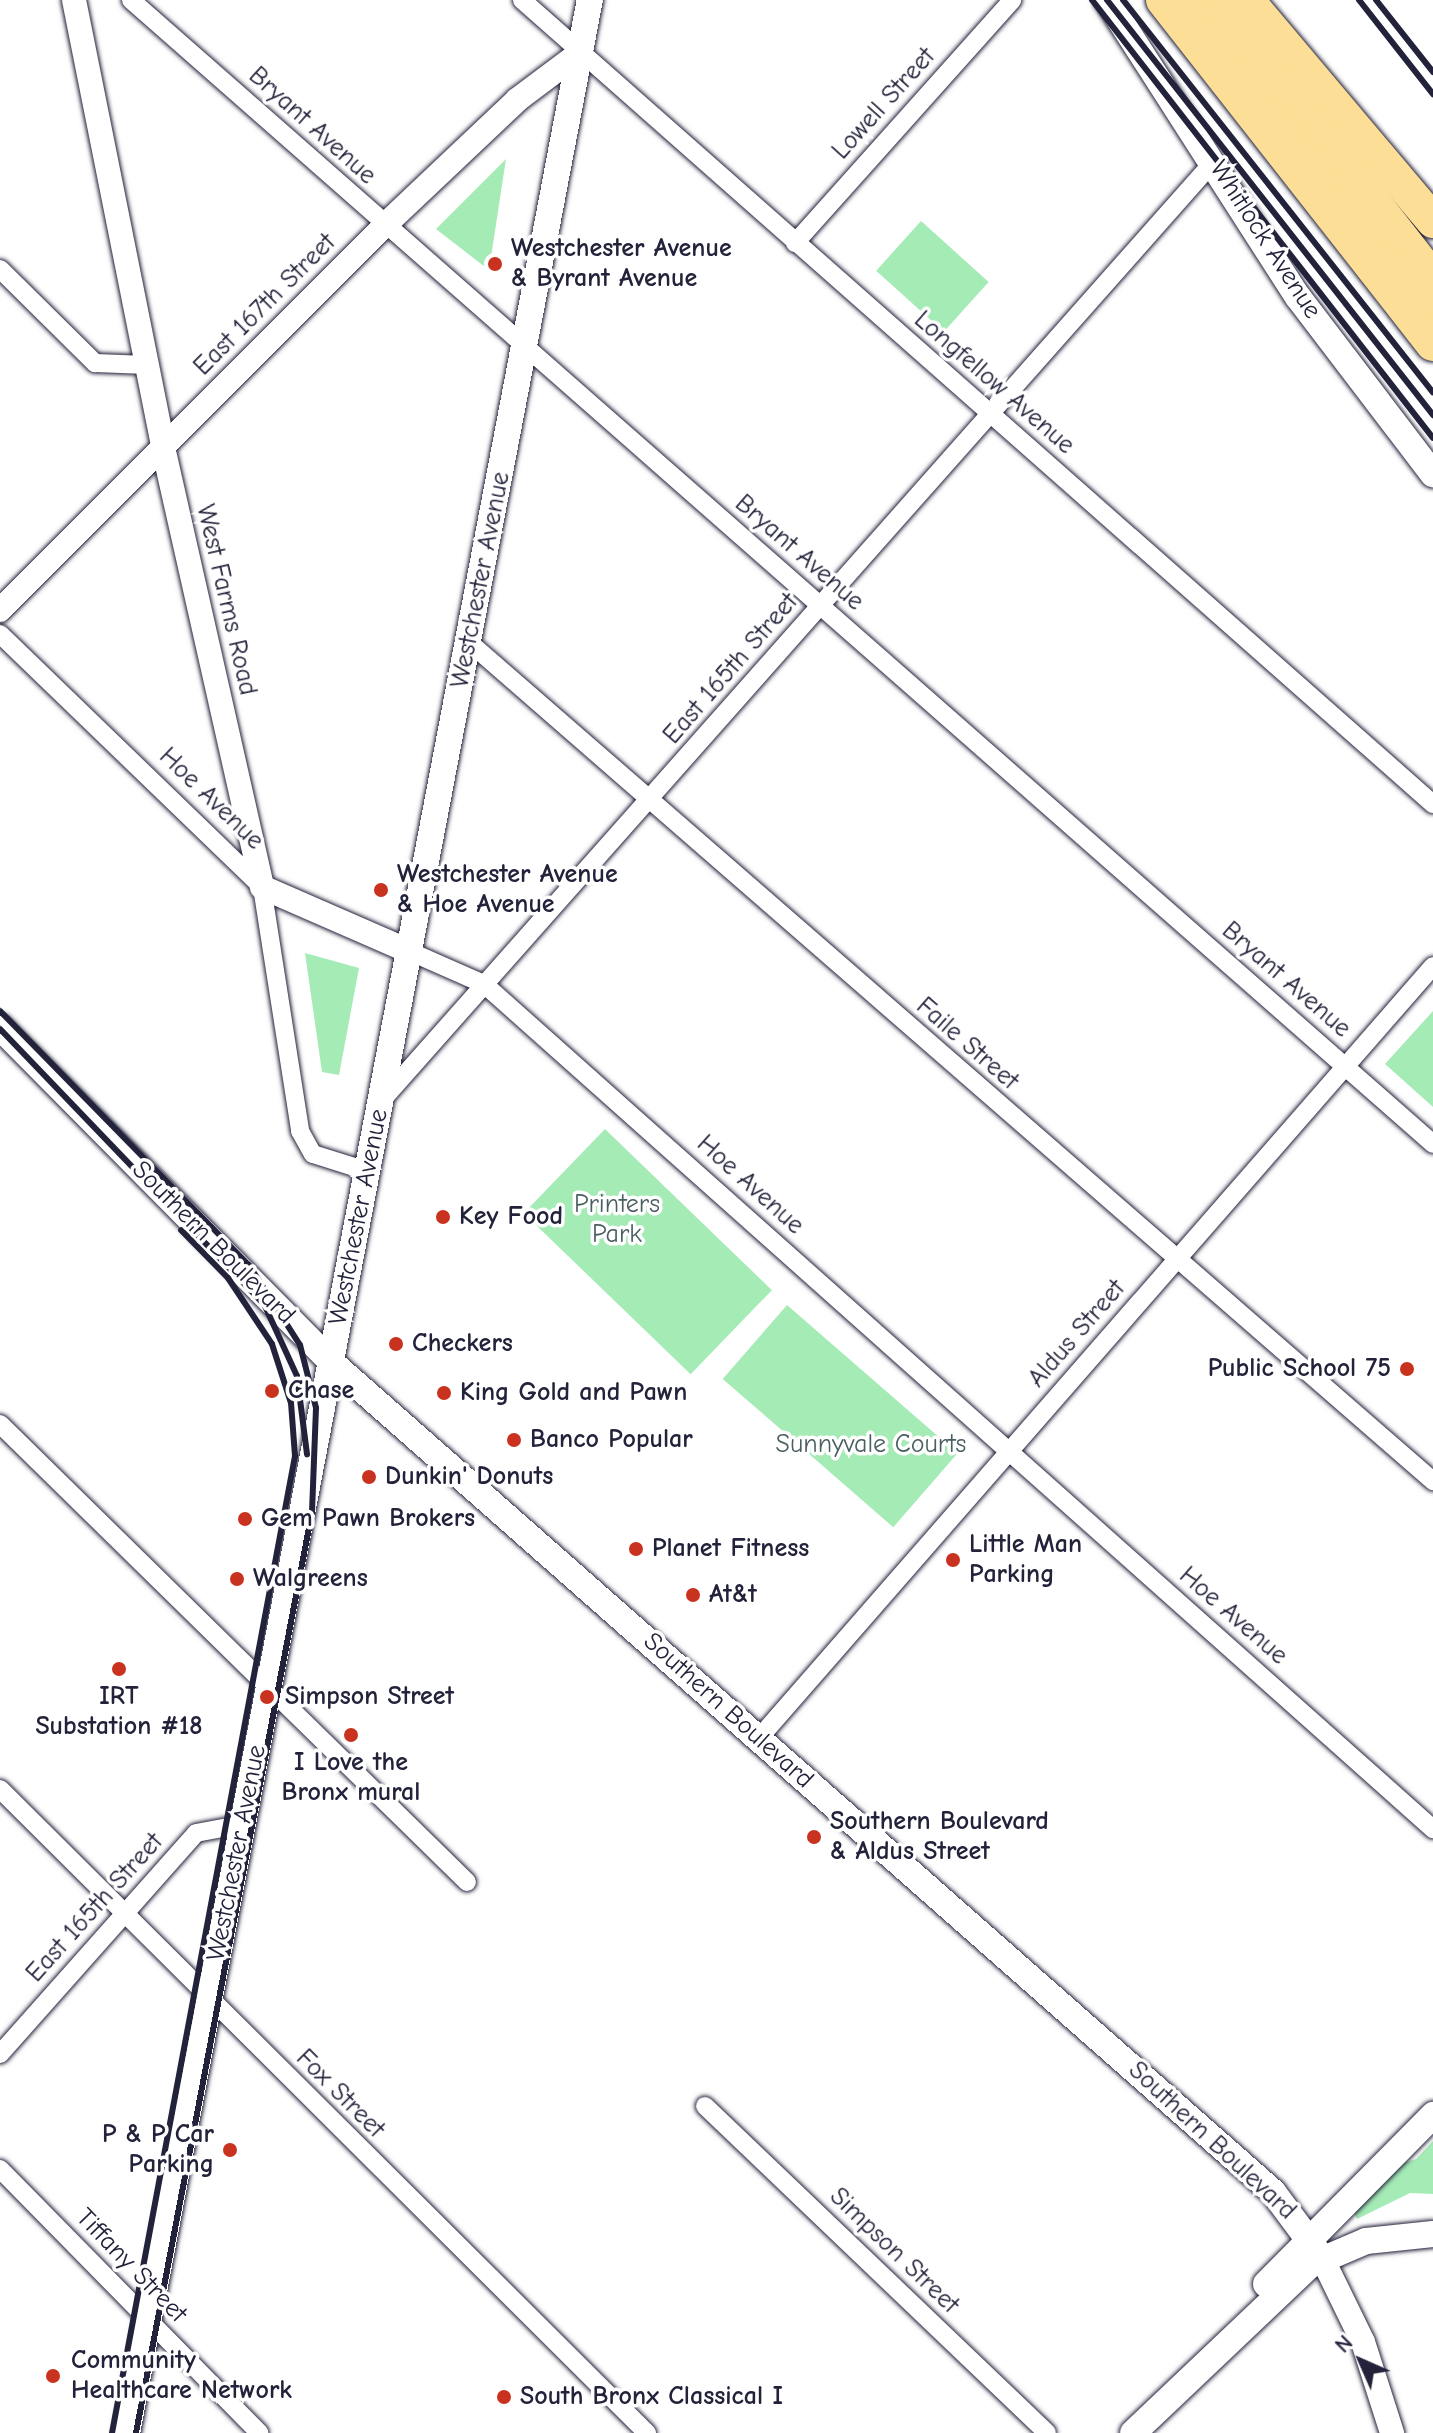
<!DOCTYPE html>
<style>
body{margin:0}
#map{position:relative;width:1433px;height:2433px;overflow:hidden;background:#fff;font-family:"Comic Neue",sans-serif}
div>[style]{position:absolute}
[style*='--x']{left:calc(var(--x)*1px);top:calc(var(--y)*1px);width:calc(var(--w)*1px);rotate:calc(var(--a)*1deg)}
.green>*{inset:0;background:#a5ebb6;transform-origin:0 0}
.roads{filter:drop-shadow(0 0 2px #22223b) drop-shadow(0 0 2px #22223b)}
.minor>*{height:18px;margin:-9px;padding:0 9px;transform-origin:9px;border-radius:9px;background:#fff}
.tertiary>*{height:24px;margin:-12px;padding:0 12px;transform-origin:12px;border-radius:12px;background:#fff}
.secondary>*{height:26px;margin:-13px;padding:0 13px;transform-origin:13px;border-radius:13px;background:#fff}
.primary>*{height:30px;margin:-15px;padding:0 15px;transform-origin:15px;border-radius:15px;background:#fcde96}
.motorway>*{height:34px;margin:-17px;padding:0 17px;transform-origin:17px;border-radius:17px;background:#fcde96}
.rail>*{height:6px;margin:-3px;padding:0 3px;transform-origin:3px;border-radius:3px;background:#22223b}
.dots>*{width:22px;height:22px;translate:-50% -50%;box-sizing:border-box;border:4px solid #fff;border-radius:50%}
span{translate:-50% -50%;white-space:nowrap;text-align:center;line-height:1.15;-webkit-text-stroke:7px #fff;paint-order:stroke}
.street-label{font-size:26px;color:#22223b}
.poi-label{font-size:26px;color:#22223b;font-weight:700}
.left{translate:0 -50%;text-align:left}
.right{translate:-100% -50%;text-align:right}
.park-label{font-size:26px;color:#495e60}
.north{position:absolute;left:1321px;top:2321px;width:80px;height:80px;-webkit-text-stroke:6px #fff;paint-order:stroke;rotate:315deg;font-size:22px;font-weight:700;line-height:32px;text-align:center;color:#22223b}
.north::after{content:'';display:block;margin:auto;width:28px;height:36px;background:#22223b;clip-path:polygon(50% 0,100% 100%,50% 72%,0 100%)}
</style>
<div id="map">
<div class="green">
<i style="clip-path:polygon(506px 159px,489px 270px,436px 229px)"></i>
<i style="left:921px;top:221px;width:91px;height:67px;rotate:42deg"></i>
<i style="clip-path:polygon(305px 953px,359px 968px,339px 1075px,322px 1072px)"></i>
<i style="clip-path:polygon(1433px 1011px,1433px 1107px,1385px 1064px)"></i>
<i style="left:605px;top:1129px;width:232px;height:117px;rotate:44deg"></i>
<i style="left:787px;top:1305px;width:226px;height:98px;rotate:41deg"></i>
<i style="clip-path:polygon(1433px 2141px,1433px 2194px,1410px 2193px,1357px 2219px,1352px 2207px,1388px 2168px,1416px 2159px)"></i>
</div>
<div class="roads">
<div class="minor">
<i style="--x:131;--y:0;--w:1733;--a:41.3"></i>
<i style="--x:522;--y:0;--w:1215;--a:41.43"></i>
<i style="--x:795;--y:243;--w:326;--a:-48.2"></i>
<i style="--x:0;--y:269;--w:134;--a:44.7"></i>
<i style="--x:95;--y:363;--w:52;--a:2.2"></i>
<i style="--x:0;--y:634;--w:364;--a:44"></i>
<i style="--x:262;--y:887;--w:247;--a:81.1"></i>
<i style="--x:300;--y:1131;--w:26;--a:61"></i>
<i style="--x:313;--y:1154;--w:57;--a:17.5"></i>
<i style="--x:470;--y:643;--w:1277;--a:41.03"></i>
<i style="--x:411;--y:952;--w:80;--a:23.7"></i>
<i style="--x:484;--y:984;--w:1271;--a:41.68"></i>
<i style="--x:383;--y:1099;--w:1253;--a:-48.46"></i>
<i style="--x:0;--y:1424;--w:654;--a:44.44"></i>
<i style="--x:760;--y:1737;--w:1023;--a:-48.88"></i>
<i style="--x:0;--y:1789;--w:913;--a:44.87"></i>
<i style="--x:0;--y:2054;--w:295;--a:-48.4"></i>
<i style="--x:196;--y:1833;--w:49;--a:-10.6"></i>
<i style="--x:705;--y:2106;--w:473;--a:43.7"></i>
<i style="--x:0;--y:2169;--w:370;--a:45.5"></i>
</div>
<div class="tertiary">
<i style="--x:74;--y:0;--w:456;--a:78.7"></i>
<i style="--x:163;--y:447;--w:451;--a:77.3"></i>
<i style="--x:262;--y:887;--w:163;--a:23.6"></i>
<i style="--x:0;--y:610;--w:544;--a:-45"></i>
<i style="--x:385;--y:225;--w:182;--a:-43.4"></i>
<i style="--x:517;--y:100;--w:80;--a:-36.9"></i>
<i style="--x:1322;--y:2258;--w:93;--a:64"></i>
<i style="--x:1363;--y:2342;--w:96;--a:72.3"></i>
</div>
<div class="secondary">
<i style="--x:1107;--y:0;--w:353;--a:57.3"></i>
<i style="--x:1298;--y:297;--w:223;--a:52.7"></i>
<i style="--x:0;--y:1027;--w:472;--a:45.3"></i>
<i style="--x:332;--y:1363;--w:1254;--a:41.38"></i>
<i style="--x:1273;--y:2192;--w:82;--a:53.4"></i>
<i style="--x:1266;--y:2284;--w:238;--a:-45.3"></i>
<i style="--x:127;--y:2433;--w:2477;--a:-79.23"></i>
<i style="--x:1133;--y:2433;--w:244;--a:-43.5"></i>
<i style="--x:1310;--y:2265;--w:61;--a:-23.2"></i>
<i style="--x:1366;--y:2241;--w:67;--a:-6"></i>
</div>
<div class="primary">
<i style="--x:1191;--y:0;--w:393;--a:52"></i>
<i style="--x:1219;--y:0;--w:348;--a:52.1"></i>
</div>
<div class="motorway">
<i style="--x:1163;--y:0;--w:437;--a:51.9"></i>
<i style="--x:1247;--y:0;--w:289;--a:49.9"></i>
</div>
</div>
<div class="rail">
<i style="--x:1092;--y:0;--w:555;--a:52.1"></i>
<i style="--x:1107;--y:0;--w:528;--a:51.85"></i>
<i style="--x:1123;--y:0;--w:500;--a:51.7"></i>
<i style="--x:1359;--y:0;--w:120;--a:51.8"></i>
<i style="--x:1376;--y:0;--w:92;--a:51.6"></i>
<i style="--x:0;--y:1011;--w:356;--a:45.6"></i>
<i style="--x:249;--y:1265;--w:95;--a:57.5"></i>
<i style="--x:300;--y:1345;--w:65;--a:75.7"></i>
<i style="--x:316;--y:1408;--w:104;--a:92.2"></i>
<i style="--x:312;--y:1512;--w:938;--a:100.82"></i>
<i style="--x:0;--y:1029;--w:381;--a:46.2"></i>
<i style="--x:264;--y:1304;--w:79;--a:65.4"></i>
<i style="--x:297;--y:1376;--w:79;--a:82.7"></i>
<i style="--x:112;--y:2433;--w:994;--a:-79.39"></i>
<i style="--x:295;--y:1456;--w:53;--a:-94.3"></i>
<i style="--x:291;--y:1403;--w:62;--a:-107.9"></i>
<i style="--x:272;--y:1344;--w:79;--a:-123.7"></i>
<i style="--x:228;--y:1278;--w:67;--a:-134.4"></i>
</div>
<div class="dots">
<i style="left:495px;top:264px;background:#c8321e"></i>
<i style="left:381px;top:890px;background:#c8321e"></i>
<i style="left:443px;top:1217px;background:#c8321e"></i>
<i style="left:396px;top:1344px;background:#c8321e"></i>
<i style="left:1407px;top:1369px;background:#c8321e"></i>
<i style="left:272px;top:1391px;background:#c8321e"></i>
<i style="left:444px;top:1393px;background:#c8321e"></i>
<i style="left:514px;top:1440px;background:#c8321e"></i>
<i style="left:369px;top:1477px;background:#c8321e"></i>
<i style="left:245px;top:1519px;background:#c8321e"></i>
<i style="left:636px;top:1549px;background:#c8321e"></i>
<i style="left:953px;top:1560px;background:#c8321e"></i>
<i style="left:237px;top:1579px;background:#c8321e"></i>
<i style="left:693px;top:1595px;background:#c8321e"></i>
<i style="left:119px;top:1669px;background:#c8321e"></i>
<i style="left:267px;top:1697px;background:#c8321e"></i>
<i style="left:351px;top:1735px;background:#c8321e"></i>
<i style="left:814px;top:1837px;background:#c8321e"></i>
<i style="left:230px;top:2150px;background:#c8321e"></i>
<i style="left:53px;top:2376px;background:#c8321e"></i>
<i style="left:504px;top:2397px;background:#c8321e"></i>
</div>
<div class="street-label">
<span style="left:884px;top:104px;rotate:-48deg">Lowell Street</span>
<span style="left:312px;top:126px;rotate:42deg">Bryant Avenue</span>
<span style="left:1265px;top:240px;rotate:57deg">Whitlock Avenue</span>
<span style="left:265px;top:305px;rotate:-45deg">East 167th Street</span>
<span style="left:994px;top:383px;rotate:41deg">Longfellow Avenue</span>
<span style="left:799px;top:553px;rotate:41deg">Bryant Avenue</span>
<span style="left:481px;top:580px;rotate:-79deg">Westchester Avenue</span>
<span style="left:226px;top:600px;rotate:77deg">West Farms Road</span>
<span style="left:731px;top:669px;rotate:-49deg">East 165th Street</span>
<span style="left:211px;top:799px;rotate:44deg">Hoe Avenue</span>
<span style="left:1286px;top:980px;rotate:41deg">Bryant Avenue</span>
<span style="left:967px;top:1044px;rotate:41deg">Faile Street</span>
<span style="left:750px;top:1185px;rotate:42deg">Hoe Avenue</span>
<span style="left:359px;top:1217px;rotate:-79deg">Westchester Avenue</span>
<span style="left:213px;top:1243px;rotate:45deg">Southern Boulevard</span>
<span style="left:1077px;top:1334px;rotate:-49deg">Aldus Street</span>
<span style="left:1233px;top:1616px;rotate:41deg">Hoe Avenue</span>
<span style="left:728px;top:1711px;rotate:42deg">Southern Boulevard</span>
<span style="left:237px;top:1853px;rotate:-79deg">Westchester Avenue</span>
<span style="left:95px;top:1908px;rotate:-48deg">East 165th Street</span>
<span style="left:340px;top:2094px;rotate:45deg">Fox Street</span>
<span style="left:1212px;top:2141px;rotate:43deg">Southern Boulevard</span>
<span style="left:894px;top:2251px;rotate:44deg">Simpson Street</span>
<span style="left:131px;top:2266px;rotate:46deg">Tiffany Street</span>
</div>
<div class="poi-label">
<span class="left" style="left:511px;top:264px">Westchester Avenue<br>&amp; Byrant Avenue</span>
<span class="left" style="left:397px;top:890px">Westchester Avenue<br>&amp; Hoe Avenue</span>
<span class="left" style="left:459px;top:1217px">Key Food</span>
<span class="left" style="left:412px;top:1344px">Checkers</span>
<span class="right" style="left:1391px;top:1369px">Public School 75</span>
<span class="left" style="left:288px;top:1391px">Chase</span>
<span class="left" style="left:460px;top:1393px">King Gold and Pawn</span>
<span class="left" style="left:530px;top:1440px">Banco Popular</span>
<span class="left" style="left:385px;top:1477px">Dunkin' Donuts</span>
<span class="left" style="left:261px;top:1519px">Gem Pawn Brokers</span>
<span class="left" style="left:969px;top:1560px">Little Man<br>Parking</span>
<span class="left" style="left:652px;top:1549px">Planet Fitness</span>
<span class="left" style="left:253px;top:1579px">Walgreens</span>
<span class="left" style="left:709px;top:1595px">At&amp;t</span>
<span style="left:119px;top:1712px">IRT<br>Substation #18</span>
<span class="left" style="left:285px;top:1697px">Simpson Street</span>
<span style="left:351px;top:1778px">I Love the<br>Bronx mural</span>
<span class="left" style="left:830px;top:1837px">Southern Boulevard<br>&amp; Aldus Street</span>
<span class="right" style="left:214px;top:2150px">P &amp; P Car<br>Parking</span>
<span class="left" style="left:71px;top:2376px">Community<br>Healthcare Network</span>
<span class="left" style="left:520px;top:2397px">South Bronx Classical I</span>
</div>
<div class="park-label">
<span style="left:617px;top:1220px">Printers<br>Park</span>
<span style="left:871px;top:1445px">Sunnyvale Courts</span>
</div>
<div class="north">N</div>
</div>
